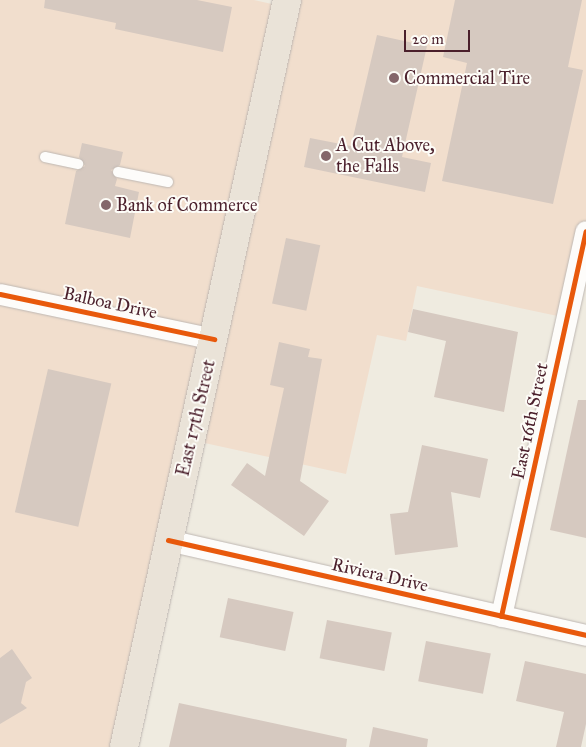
<!DOCTYPE html>
<style>
body{margin:0}
#map{position:relative;width:586px;height:747px;overflow:hidden;background:#efebe0;font-family:"IM FELL Great Primer",serif}
div>[style]{position:absolute}
[style*='--x']{left:calc(var(--x)*1px);top:calc(var(--y)*1px);width:calc(var(--w)*1px);rotate:calc(var(--a)*1deg)}
.built>*{inset:0;background:#f1decd}
.building>*{inset:0;background:#d6c9c0;transform-origin:0 0}
.roads{filter:drop-shadow(0 0 1px #beb7b2) drop-shadow(0 0 1px #beb7b2)}
.service>*{height:10px;margin:-5px;padding:0 5px;transform-origin:5px;border-radius:5px;background:#fdfcfa}
.minor>*{height:21px;margin:-10.5px;padding:0 10.5px;transform-origin:10.5px;border-radius:10.5px;background:#fdfcfa}
.primary>*{height:28px;margin:-14px;padding:0 14px;transform-origin:14px;border-radius:14px;background:#eae3d8}
.cycleway>*{height:5px;margin:-2.5px;padding:0 2.5px;transform-origin:2.5px;border-radius:2.5px;background:#e8590c}
.dots>*{width:14px;height:14px;translate:-50% -50%;box-sizing:border-box;border:2px solid #fdfcf7;border-radius:50%}
span{translate:-50% -50%;white-space:nowrap;text-align:center;line-height:1.15;-webkit-text-stroke:4px #fdfcf7;paint-order:stroke}
.poi-label{font-size:18px;color:#4a1f2b}
.left{translate:0 -50%;text-align:left}
.street-label{font-size:18px;color:#4a1f2b}
.scale{position:absolute;left:404px;top:30px;width:66px;height:22px;box-sizing:border-box;border:2px solid #4a1f2b;border-top:0;padding-left:6px;font-size:15px;line-height:18px;white-space:nowrap;color:#4a1f2b;-webkit-text-stroke:4px #fdfcf7;paint-order:stroke}
</style>
<div id="map">
<div class="built">
<i style="clip-path:polygon(0 0,254px 0,285px 7px,287px 0,586px 0,586px 231px,567px 318px,417px 286px,406px 341px,377px 335px,346px 474px,191px 440px,124px 747px,0 747px)"></i>
</div>
<div class="building">
<i style="clip-path:polygon(45px 0,197px 0,232px 7px,223px 52px,115px 29px,116px 23px,44px 8px)"></i>
<i style="clip-path:polygon(455px 0,582px 0,568px 67px,583px 70px,553px 204px,442px 181px,467px 63px,443px 57px)"></i>
<i style="clip-path:polygon(377px 35px,427px 46px,402px 157px,431px 163px,425px 192px,304px 167px,310px 138px,351px 146px)"></i>
<i style="clip-path:polygon(82px 143px,123px 152px,120px 165px,111px 170px,117px 179px,115px 186px,139px 192px,130px 238px,65px 224px,76px 171px,85px 166px,79px 157px)"></i>
<i style="left:286px;top:238px;width:35px;height:67px;rotate:12deg"></i>
<i style="clip-path:polygon(413px 309px,518px 332px,504px 412px,434px 397px,446px 341px,408px 332px)"></i>
<i style="clip-path:polygon(279px 342px,310px 349px,308px 357px,322px 359px,300px 481px,329px 501px,304px 536px,231px 485px,247px 463px,265px 476px,284px 388px,270px 385px)"></i>
<i style="left:48px;top:369px;width:65px;height:147px;rotate:13deg"></i>
<i style="clip-path:polygon(578px 400px,586px 400px,586px 538px,550px 530px)"></i>
<i style="clip-path:polygon(422px 445px,488px 459px,480px 498px,451px 492px,458px 547px,395px 555px,390px 514px,408px 512px)"></i>
<i style="left:228px;top:598px;width:67px;height:40px;rotate:12deg"></i>
<i style="left:327px;top:620px;width:66px;height:39px;rotate:11deg"></i>
<i style="left:426px;top:641px;width:66px;height:41px;rotate:11deg"></i>
<i style="clip-path:polygon(12px 649px,32px 678px,26px 682px,21px 703px,27px 708px,0 724px,0 658px)"></i>
<i style="clip-path:polygon(525px 661px,586px 674px,586px 724px,581px 747px,556px 747px,564px 712px,516px 701px)"></i>
<i style="clip-path:polygon(179px 703px,347px 739px,346px 747px,169px 747px)"></i>
<i style="clip-path:polygon(373px 727px,428px 739px,427px 747px,369px 747px)"></i>
</div>
<div class="roads">
<div class="service">
<i style="--x:45;--y:157;--w:34;--a:12"></i>
<i style="--x:118;--y:172;--w:51;--a:11.3"></i>
</div>
<div class="minor">
<i style="--x:0;--y:294;--w:219;--a:11.9"></i>
<i style="--x:168;--y:540;--w:429;--a:12.8"></i>
<i style="--x:501;--y:616;--w:394;--a:-77.6"></i>
</div>
<div class="primary">
<i style="--x:124;--y:747;--w:765;--a:-77.69"></i>
</div>
</div>
<div class="cycleway">
<i style="--x:0;--y:294;--w:219;--a:11.9"></i>
<i style="--x:168;--y:540;--w:429;--a:12.8"></i>
<i style="--x:501;--y:616;--w:394;--a:-77.6"></i>
</div>
<div class="dots">
<i style="left:394px;top:78px;background:#84666a"></i>
<i style="left:326px;top:156px;background:#84666a"></i>
<i style="left:106px;top:205px;background:#84666a"></i>
</div>
<div class="poi-label">
<span class="left" style="left:404px;top:78px">Commercial Tire</span>
<span class="left" style="left:336px;top:156px">A Cut Above,<br>the Falls</span>
<span class="left" style="left:116px;top:205px">Bank of Commerce</span>
</div>
<div class="street-label">
<span style="left:110px;top:303px;rotate:12deg">Balboa Drive</span>
<span style="left:196px;top:418px;rotate:-77deg">East 17th Street</span>
<span style="left:530px;top:421px;rotate:-78deg">East 16th Street</span>
<span style="left:380px;top:575px;rotate:13deg">Riviera Drive</span>
</div>
<div class="scale">20 m</div>
</div>
